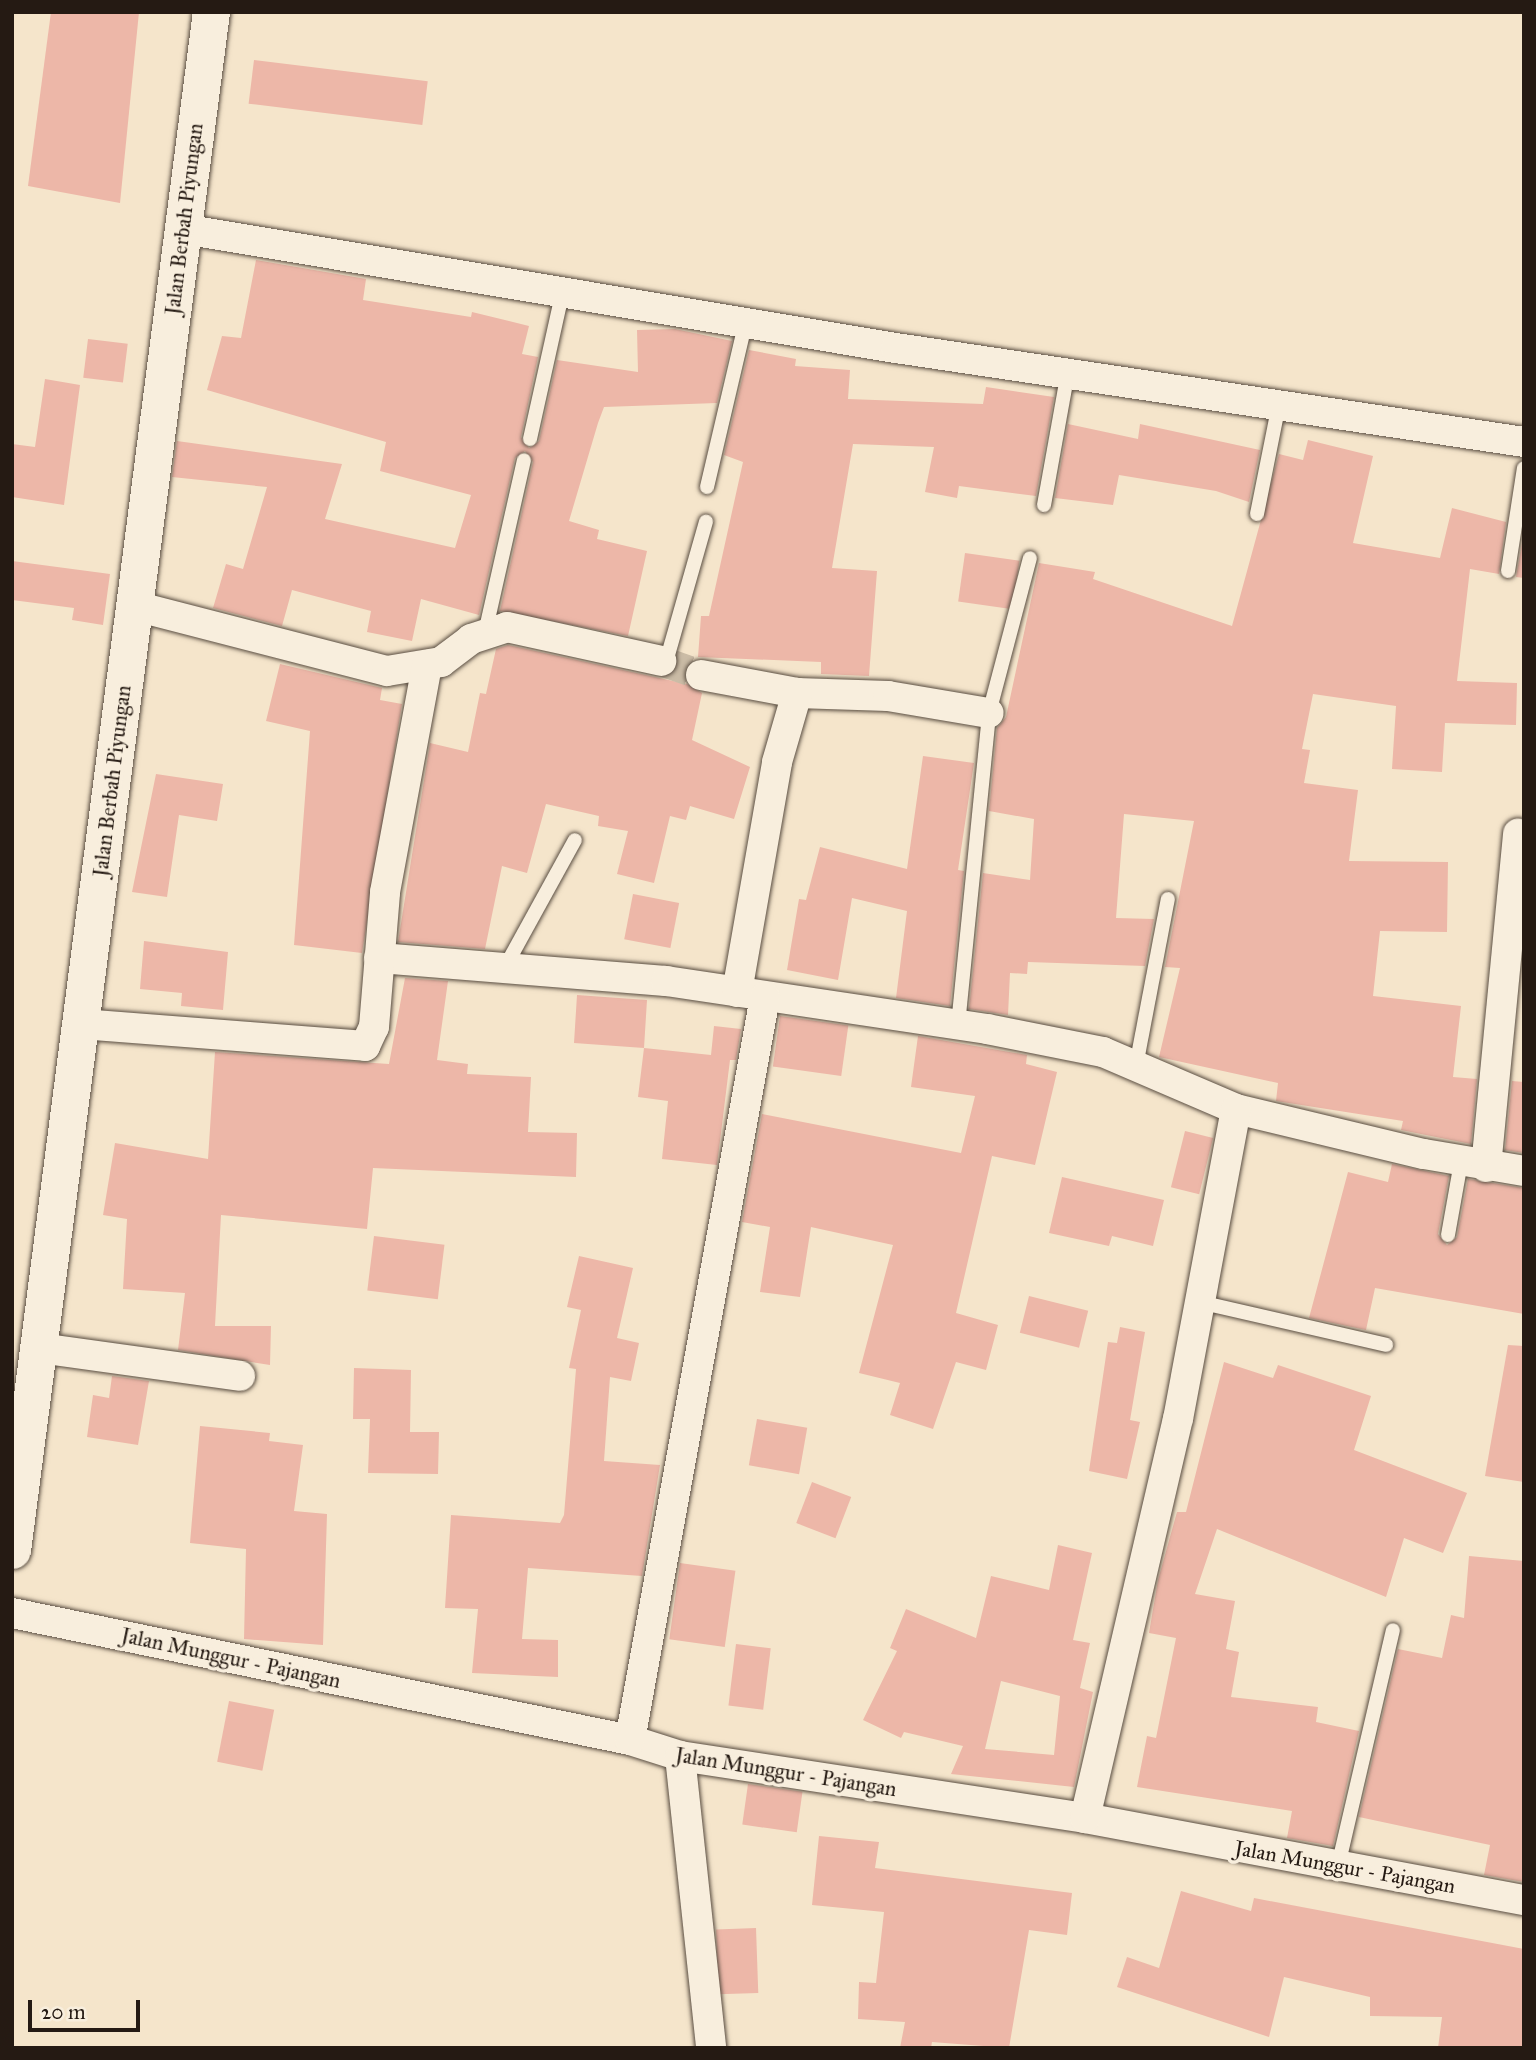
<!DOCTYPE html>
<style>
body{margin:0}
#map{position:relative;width:1536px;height:2060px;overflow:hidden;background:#f5e5cb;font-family:"IM FELL Great Primer",serif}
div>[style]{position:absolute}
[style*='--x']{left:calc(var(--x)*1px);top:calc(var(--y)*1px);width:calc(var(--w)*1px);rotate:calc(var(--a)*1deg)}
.building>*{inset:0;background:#edb7a8;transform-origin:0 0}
.minor-tunnel>*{height:30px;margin-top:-15px;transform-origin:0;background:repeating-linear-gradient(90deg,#cbbca6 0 30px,transparent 0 45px)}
.roads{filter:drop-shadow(0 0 2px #594d41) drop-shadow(0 0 2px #594d41)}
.service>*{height:14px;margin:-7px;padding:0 7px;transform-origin:7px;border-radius:7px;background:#f8eedd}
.minor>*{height:30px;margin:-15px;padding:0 15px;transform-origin:15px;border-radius:15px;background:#f8eedd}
.tertiary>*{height:37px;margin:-18.5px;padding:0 18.5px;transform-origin:18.5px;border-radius:18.5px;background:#f8eedd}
span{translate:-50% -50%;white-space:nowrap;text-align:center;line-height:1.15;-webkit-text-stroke:7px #f8eedd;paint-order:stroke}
.street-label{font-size:21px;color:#251a13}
.frame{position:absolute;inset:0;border:14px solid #251a13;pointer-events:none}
.scale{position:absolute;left:28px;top:2000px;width:112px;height:32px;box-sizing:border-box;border:4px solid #251a13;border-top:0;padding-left:9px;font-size:21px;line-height:24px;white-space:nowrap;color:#251a13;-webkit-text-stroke:5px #f8eedd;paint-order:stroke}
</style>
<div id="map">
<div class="building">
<i style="clip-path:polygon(51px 12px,139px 12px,120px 203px,28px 186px)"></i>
<i style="left:254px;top:60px;width:175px;height:44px;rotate:7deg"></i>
<i style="clip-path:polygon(256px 260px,366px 279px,363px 300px,471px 317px,472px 312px,529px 326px,522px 354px,538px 357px,521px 437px,529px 448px,539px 441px,557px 360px,638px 372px,637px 330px,675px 329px,732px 341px,717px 403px,604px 407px,598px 423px,569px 521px,599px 530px,597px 539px,647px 551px,628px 636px,500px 611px,533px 462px,525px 451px,515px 458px,479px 615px,421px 599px,412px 641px,367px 632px,371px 611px,292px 590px,282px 626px,213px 608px,226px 564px,243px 569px,267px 487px,172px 477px,177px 441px,342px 464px,325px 519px,455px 548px,471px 495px,380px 471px,386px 442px,207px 390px,222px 336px,241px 338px)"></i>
<i style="left:88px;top:339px;width:40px;height:39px;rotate:7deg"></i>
<i style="clip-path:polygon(749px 350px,796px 359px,795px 366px,850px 370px,848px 399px,983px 404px,986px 387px,1054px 397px,1036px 496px,959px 486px,957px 498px,925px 492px,934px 447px,853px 444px,832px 568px,877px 571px,869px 676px,821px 674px,821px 662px,698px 657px,701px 616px,709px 616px,743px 462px,724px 455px)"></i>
<i style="clip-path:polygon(45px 379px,80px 385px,64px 505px,12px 497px,12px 444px,35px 447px)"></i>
<i style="clip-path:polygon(1068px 424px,1138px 439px,1140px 424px,1260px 450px,1249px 502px,1216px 491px,1119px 475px,1113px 505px,1055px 498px)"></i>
<i style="clip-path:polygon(1308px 440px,1373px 456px,1353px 543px,1440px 558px,1452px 508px,1506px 522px,1499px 574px,1470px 569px,1457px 681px,1517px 683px,1516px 725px,1445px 723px,1442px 772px,1392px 769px,1396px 706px,1313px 694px,1302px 749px,1310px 750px,1304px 783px,1358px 790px,1349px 861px,1448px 862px,1447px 932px,1380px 931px,1373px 996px,1461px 1006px,1453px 1077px,1477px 1079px,1471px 1144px,1401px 1130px,1403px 1121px,1276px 1101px,1278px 1083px,1159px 1057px,1180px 968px,1165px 967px,1194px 821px,1124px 814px,1116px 918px,1154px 919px,1145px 966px,1028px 962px,1027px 974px,1010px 973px,1008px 1015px,969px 1009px,983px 873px,1030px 880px,1034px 819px,989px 811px,997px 728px,1006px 717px,1039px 563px,1095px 572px,1093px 579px,1232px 626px,1279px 454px,1303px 460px)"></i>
<i style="clip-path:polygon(1524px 532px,1524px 578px,1516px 577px)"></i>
<i style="left:965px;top:553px;width:55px;height:49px;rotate:8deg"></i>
<i style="clip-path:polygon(12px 561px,110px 574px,103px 625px,72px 620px,74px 608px,12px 600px)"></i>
<i style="clip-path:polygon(508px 645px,687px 684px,702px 693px,692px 740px,750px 767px,734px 819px,690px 806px,686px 820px,670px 816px,654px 883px,617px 874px,628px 831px,598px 826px,599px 816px,546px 804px,527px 873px,502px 866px,485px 949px,398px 942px,430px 743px,468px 752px,480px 693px,486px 694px,496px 649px)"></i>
<i style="clip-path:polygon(280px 664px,382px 688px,380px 700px,402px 704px,362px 953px,294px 945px,310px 731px,266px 721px)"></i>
<i style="clip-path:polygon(923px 756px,974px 763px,958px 870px,964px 871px,950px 1006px,896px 998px,907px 911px,852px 898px,838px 980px,787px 970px,799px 899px,806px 900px,820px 847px,907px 869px)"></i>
<i style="clip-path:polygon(156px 774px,223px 784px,217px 821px,179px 815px,167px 897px,132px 892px)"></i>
<i style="left:633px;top:894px;width:47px;height:46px;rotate:11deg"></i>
<i style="clip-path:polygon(144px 941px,228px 952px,223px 1010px,181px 1006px,182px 993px,140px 989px)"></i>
<i style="clip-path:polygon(405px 978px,448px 981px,437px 1060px,468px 1064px,467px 1074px,531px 1077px,528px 1132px,577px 1133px,576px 1177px,373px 1168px,367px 1229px,221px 1215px,215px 1326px,271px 1326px,270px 1365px,178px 1350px,185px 1293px,123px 1289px,127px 1219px,103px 1215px,115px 1143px,208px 1159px,215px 1052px,389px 1064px)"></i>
<i style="clip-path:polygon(577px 995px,647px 1000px,644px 1048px,711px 1055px,714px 1026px,741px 1029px,736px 1060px,730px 1060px,717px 1165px,662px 1159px,668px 1101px,638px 1097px,644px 1048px,574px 1043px)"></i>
<i style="left:780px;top:1016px;width:69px;height:51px;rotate:8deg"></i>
<i style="clip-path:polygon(918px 1036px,1027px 1055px,1026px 1064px,1057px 1072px,1035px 1165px,992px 1156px,956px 1313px,998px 1325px,986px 1370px,956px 1362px,933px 1429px,890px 1415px,900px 1383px,859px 1373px,893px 1245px,811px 1227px,800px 1297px,760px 1292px,770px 1227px,742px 1222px,762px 1114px,961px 1153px,975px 1096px,911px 1087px)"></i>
<i style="clip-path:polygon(1512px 1081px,1524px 1082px,1524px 1153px,1505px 1150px)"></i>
<i style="left:1185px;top:1131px;width:29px;height:58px;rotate:14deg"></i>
<i style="clip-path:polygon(1392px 1164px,1449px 1176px,1438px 1234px,1447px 1245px,1457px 1237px,1468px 1179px,1524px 1188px,1524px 1314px,1375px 1288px,1366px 1330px,1309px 1318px,1348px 1172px,1388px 1182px)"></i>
<i style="clip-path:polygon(1062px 1177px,1164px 1200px,1153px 1246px,1112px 1236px,1109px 1246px,1049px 1233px)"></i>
<i style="left:374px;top:1236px;width:71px;height:55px;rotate:7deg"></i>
<i style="clip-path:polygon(579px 1256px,633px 1268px,617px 1338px,639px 1343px,631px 1381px,610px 1377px,604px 1461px,660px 1465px,642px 1576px,528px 1568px,522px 1639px,558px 1640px,558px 1677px,472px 1673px,478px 1609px,445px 1608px,451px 1515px,560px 1523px,564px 1515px,576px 1369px,569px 1368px,581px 1310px,567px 1307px)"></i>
<i style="left:1029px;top:1296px;width:61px;height:38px;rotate:14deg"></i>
<i style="clip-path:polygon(1120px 1327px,1145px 1332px,1130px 1420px,1140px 1422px,1127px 1479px,1089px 1471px,1108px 1342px,1117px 1343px)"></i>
<i style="clip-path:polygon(1508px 1345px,1524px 1346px,1524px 1482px,1485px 1476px)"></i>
<i style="clip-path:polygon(1224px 1362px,1273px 1378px,1278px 1365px,1371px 1396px,1354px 1450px,1467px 1493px,1443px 1553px,1404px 1538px,1386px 1597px,1217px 1529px,1195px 1594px,1235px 1601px,1226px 1649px,1239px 1652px,1231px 1697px,1318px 1707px,1316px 1722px,1359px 1731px,1333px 1846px,1287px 1838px,1292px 1811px,1137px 1787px,1147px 1736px,1156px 1738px,1176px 1638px,1149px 1633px,1158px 1580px,1177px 1512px,1186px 1512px)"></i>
<i style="clip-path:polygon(354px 1368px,411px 1370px,410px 1432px,439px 1432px,438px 1474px,368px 1473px,370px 1419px,353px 1419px)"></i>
<i style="clip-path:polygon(112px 1376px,149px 1381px,138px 1445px,87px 1437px,93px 1395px,109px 1398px)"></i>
<i style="left:757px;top:1419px;width:51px;height:47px;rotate:10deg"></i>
<i style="clip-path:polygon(200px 1426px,270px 1433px,269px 1441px,303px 1445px,294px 1511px,327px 1514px,323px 1645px,244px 1639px,246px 1549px,190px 1543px)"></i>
<i style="left:812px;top:1482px;width:42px;height:44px;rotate:21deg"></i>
<i style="clip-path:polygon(evenodd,1058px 1545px,1092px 1553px,1073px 1640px,1090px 1643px,1080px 1688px,1093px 1692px,1074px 1787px,951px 1774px,963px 1746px,904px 1732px,901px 1738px,863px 1720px,897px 1651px,890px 1648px,906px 1609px,976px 1638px,991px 1576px,1049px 1590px,1058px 1545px,1001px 1681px,1060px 1696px,1054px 1755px,985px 1749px,1001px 1681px)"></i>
<i style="clip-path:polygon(1469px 1556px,1524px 1561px,1524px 1882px,1484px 1875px,1490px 1845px,1359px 1817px,1398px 1649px,1442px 1658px,1451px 1615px,1464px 1618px)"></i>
<i style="left:680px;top:1563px;width:56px;height:77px;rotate:8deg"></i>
<i style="left:736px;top:1644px;width:35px;height:62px;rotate:7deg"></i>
<i style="left:229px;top:1701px;width:46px;height:62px;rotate:11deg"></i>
<i style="left:748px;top:1784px;width:55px;height:41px;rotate:8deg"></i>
<i style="clip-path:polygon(819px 1836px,879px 1842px,875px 1868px,1072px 1893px,1067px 1935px,1029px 1930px,1009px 2048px,932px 2042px,931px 2048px,900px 2048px,905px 2022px,858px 2019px,859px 1982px,876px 1983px,884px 1912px,812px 1905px)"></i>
<i style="clip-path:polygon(1181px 1891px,1251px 1911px,1254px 1898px,1524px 1949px,1524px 2048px,1438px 2048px,1442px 2017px,1370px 2016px,1370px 1997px,1284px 1977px,1269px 2037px,1117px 1987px,1127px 1957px,1159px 1968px)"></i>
<i style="left:756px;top:1928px;width:65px;height:40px;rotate:88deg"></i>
</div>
<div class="minor-tunnel">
<i style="--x:661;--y:661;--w:42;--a:19.3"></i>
</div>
<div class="roads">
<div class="service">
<i style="--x:530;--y:439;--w:153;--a:-77.5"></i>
<i style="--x:707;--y:487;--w:171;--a:-76.8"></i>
<i style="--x:1044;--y:505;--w:136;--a:-79.8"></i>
<i style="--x:1257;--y:514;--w:112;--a:-78.7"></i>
<i style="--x:1508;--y:571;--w:104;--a:-81.2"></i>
<i style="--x:485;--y:633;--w:177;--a:-77.3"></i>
<i style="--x:666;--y:662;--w:146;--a:-74.1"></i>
<i style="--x:504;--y:969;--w:147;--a:-61.2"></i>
<i style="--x:958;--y:1025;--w:314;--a:-84.3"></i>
<i style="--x:989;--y:713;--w:160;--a:-75.2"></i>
<i style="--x:1136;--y:1066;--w:170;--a:-79.2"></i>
<i style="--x:1448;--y:1235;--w:74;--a:-79.9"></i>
<i style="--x:1199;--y:1302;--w:192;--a:12.9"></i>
<i style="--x:1338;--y:1866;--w:242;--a:-76.9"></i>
</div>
<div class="minor">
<i style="--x:183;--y:229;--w:723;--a:9.48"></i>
<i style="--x:896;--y:348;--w:635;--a:8.51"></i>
<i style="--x:135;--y:606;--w:260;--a:14.5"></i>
<i style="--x:387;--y:671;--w:55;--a:-9.5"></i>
<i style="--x:441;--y:662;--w:38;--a:-37"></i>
<i style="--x:471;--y:639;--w:38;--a:-18"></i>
<i style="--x:507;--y:627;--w:158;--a:12.4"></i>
<i style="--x:701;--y:675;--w:98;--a:10.6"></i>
<i style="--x:797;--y:693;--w:91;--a:1.9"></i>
<i style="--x:888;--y:696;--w:102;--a:9.6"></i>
<i style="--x:379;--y:958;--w:288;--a:4.6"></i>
<i style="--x:666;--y:981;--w:325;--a:8.5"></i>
<i style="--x:987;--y:1029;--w:118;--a:11.2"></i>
<i style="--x:1103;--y:1052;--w:145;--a:23.2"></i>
<i style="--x:1236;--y:1109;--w:193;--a:13.5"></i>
<i style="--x:1424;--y:1154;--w:101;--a:9.6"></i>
<i style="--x:737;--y:992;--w:233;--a:-80.1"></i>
<i style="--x:777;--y:762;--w:72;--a:-73.8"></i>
<i style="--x:81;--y:1024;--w:285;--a:4.4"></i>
<i style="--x:365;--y:1046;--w:21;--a:-65"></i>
<i style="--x:374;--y:1027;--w:135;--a:-85.3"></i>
<i style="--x:385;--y:892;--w:231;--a:-79.5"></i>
<i style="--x:1486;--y:1167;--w:335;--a:-84.5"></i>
<i style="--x:39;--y:1348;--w:203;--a:7.9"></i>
<i style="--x:12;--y:1613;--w:631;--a:11.61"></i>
<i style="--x:630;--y:1740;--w:52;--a:17.7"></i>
<i style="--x:680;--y:1756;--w:410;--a:8.7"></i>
<i style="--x:1085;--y:1818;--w:447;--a:10.6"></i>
<i style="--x:630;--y:1740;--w:755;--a:-79.7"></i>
<i style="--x:680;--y:1756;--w:294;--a:83.9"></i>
<i style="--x:1085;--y:1818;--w:410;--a:-76.9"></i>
<i style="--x:1178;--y:1419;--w:315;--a:-79.4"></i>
</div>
<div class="tertiary">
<i style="--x:12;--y:1550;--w:1551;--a:-82.63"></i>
</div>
</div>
<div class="street-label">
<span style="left:184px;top:219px;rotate:-83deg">Jalan Berbah Piyungan</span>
<span style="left:112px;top:781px;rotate:-83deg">Jalan Berbah Piyungan</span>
<span style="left:231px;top:1658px;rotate:12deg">Jalan Munggur - Pajangan</span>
<span style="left:786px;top:1772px;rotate:9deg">Jalan Munggur - Pajangan</span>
<span style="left:1345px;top:1867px;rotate:10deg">Jalan Munggur - Pajangan</span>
</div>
<div class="frame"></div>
<div class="scale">20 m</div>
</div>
